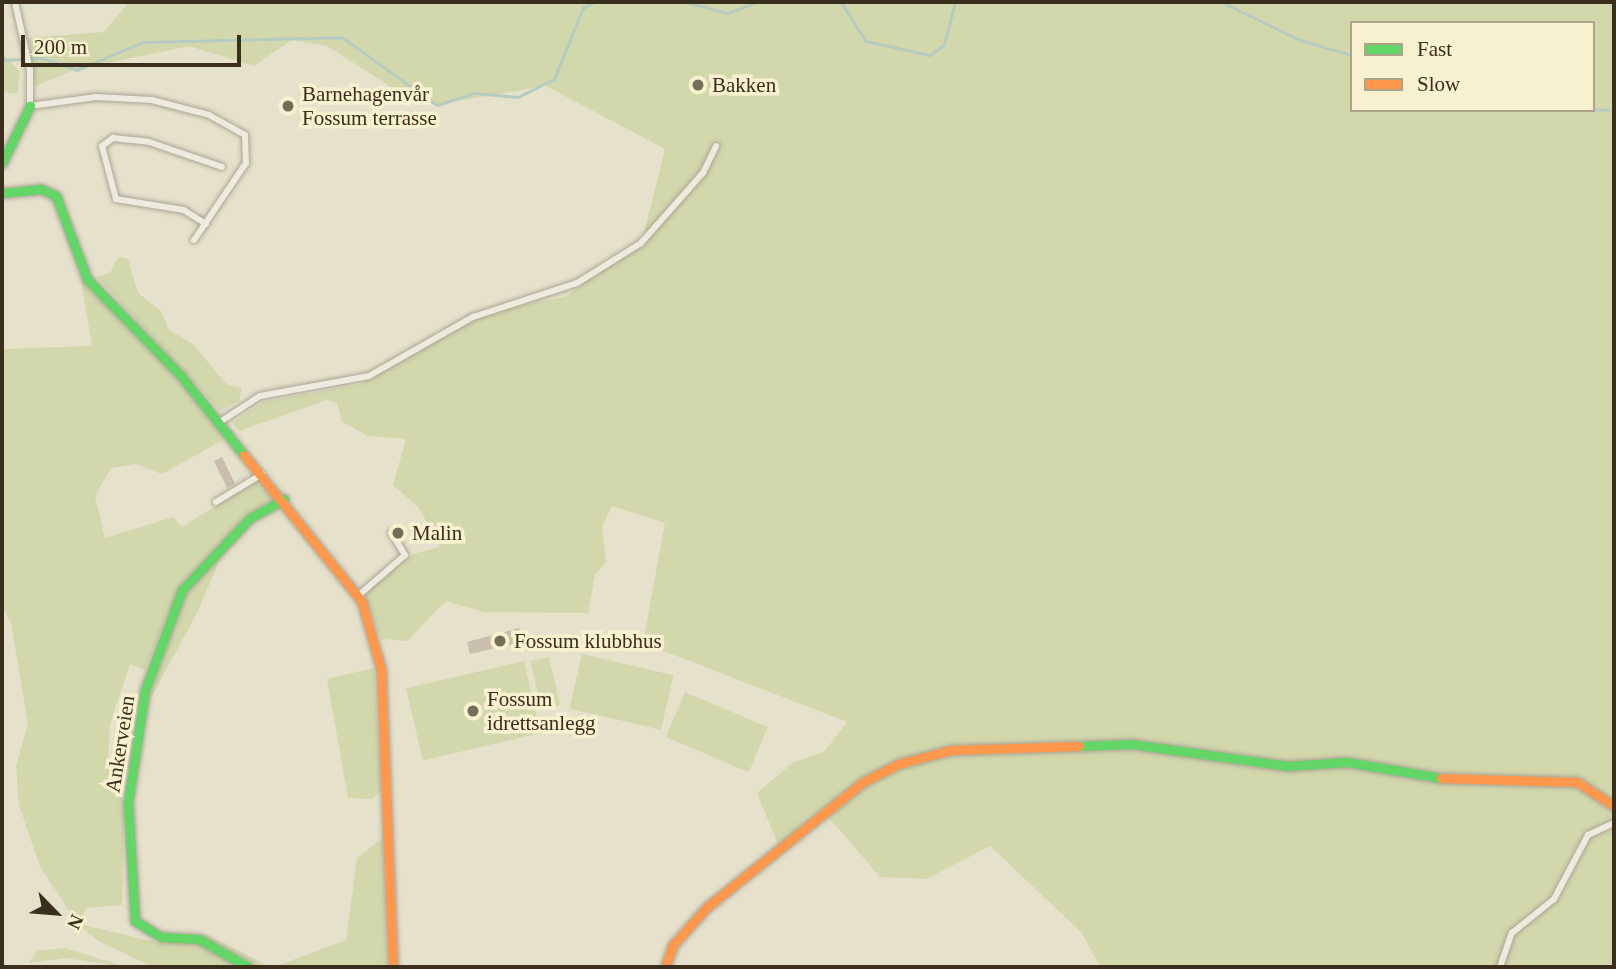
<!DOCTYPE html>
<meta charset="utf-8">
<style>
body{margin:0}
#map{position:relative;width:1616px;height:969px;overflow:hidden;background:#e6e1cb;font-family:Georgia,serif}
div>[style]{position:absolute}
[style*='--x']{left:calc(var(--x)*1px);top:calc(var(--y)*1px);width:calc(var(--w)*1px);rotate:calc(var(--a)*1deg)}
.green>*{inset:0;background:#d2d8ac;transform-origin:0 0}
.stream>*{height:2.5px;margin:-1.25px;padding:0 1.25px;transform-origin:1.25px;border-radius:1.25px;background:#b7ccc1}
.building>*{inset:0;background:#cabfac;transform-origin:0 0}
.roads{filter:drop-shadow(0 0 2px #aba595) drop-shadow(0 0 2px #aba595)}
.street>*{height:6px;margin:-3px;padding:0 3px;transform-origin:3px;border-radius:3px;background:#edeade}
.fast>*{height:9px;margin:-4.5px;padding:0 4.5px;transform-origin:4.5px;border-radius:4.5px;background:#63d668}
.slow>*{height:9px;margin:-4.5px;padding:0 4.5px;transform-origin:4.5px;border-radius:4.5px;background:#ff974d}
.dots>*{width:19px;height:19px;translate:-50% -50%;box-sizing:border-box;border:4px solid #f8f1d0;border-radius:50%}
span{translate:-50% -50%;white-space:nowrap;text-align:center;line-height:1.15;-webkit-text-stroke:7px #f8f1d0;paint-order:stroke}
.poi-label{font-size:21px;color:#3a2e1c}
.left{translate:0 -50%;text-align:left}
.street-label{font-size:21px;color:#3a2e1c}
.frame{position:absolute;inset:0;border:4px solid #3a2e1c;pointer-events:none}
.legend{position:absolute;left:1350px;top:21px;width:245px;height:91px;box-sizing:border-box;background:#f8f1d0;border:2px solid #aca388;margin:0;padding:9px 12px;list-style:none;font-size:21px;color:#3a2e1c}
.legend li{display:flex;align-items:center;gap:14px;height:35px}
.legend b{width:35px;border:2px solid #aca388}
.north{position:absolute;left:21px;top:878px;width:70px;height:70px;-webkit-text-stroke:5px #f8f1d0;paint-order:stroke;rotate:115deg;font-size:19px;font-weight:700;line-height:28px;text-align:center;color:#3a2e1c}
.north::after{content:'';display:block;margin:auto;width:24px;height:32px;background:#3a2e1c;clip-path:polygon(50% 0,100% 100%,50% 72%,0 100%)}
.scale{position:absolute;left:21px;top:35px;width:220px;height:32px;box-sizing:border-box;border:4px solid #3a2e1c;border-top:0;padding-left:9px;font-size:21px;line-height:24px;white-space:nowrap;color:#3a2e1c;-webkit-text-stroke:5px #f8f1d0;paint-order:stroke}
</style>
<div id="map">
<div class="green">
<i style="clip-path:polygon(evenodd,129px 2px,1614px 2px,1614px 967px,1100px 967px,1082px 933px,990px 846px,926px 879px,880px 877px,825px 813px,779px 847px,757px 793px,794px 762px,824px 752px,847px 722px,643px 643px,665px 523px,612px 506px,602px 527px,606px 562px,595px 575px,588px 613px,484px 612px,446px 601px,407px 641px,381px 639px,364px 594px,413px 554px,440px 547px,419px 508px,393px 485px,406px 439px,368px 436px,342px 422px,337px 403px,327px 400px,239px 431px,232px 423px,263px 402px,361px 384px,480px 314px,567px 296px,642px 241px,665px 149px,546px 86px,439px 104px,408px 98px,327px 46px,292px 40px,254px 66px,189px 46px,74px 70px,35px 86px,28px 38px,104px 32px,129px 2px,1352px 23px,1593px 23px,1593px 110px,1352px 110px,1352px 23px)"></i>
<i style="clip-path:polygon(2px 53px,20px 72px,17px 94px,2px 92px)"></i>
<i style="clip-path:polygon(118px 257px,128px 259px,138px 293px,161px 311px,169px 330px,192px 343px,227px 385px,242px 388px,239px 401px,220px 411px,97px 277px,110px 273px)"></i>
<i style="clip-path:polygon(81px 280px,230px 436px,162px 474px,136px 464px,111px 468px,95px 496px,105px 538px,173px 517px,182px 527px,263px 477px,276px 497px,248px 514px,179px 586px,145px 670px,130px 664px,110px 724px,108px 766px,124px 802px,122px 905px,86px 908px,79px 924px,156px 942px,206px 934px,270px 967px,153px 967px,98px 941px,79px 925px,40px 867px,19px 805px,16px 766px,28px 724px,11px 623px,2px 607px,2px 349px,92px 346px)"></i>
<i style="clip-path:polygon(226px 545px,198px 611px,148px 703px,185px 591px)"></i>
<i style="left:582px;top:654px;width:94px;height:56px;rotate:13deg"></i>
<i style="left:549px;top:657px;width:49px;height:19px;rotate:77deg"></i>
<i style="left:524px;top:661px;width:74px;height:121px;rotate:77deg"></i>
<i style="clip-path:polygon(374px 668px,381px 791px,372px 799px,348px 798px,327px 679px)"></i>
<i style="left:685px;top:692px;width:90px;height:49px;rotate:23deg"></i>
<i style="clip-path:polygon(383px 838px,387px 967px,274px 967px,346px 940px,357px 858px)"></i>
<i style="clip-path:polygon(65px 948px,126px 967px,65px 958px,29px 963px,37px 951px)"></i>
</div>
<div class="stream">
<i style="--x:685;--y:2;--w:44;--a:14.3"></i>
<i style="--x:728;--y:13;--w:30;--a:-21"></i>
<i style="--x:841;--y:2;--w:46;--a:57.3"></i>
<i style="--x:866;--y:41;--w:66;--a:12.3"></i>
<i style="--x:930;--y:55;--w:17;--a:-36"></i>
<i style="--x:944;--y:45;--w:44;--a:-75.7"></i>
<i style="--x:1222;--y:2;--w:87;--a:26"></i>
<i style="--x:1300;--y:40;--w:54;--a:16.1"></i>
<i style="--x:2;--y:60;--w:40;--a:-2.9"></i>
<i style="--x:42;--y:58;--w:37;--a:19"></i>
<i style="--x:77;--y:70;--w:72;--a:-23"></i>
<i style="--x:143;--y:42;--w:199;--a:-1.4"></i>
<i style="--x:342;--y:37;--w:117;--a:35.6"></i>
<i style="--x:437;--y:105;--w:39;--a:-18"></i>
<i style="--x:474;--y:93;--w:44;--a:5.2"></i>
<i style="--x:518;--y:97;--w:40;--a:-26.6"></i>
<i style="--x:554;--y:79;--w:77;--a:-67.8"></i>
<i style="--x:583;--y:8;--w:13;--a:-27"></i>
<i style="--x:1584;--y:110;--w:24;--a:-2"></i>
</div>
<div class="building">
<i style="left:222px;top:457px;width:30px;height:9px;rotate:64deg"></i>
<i style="clip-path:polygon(519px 628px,522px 642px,470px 654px,467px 642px)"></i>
</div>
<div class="roads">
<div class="street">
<i style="--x:15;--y:2;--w:70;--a:77.6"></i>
<i style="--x:30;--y:70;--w:36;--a:90"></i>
<i style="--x:30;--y:106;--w:67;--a:-7.8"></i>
<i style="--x:96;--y:97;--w:56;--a:3.1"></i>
<i style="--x:152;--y:100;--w:59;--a:14.7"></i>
<i style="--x:209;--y:115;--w:41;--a:29.1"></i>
<i style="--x:245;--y:135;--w:28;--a:88"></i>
<i style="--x:246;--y:163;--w:93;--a:124"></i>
<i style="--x:206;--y:224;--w:26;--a:-148"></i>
<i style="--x:184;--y:210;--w:69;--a:-170.8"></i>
<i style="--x:116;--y:199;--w:55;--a:-104.8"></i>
<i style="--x:102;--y:146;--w:14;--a:-36"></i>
<i style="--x:113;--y:138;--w:36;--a:6"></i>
<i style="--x:149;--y:142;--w:77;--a:18.9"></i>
<i style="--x:220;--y:422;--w:48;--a:-33"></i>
<i style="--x:260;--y:396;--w:111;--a:-10.4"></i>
<i style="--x:369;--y:376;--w:120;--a:-29.6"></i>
<i style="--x:473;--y:317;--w:109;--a:-18.1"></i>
<i style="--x:577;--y:283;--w:75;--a:-32"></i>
<i style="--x:641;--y:243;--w:94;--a:-48.5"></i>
<i style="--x:703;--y:173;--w:30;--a:-64"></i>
<i style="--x:216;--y:502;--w:54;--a:-31.3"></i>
<i style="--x:359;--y:595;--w:61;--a:-41"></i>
<i style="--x:405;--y:555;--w:26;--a:-122"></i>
<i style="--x:1500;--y:967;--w:36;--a:-71"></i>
<i style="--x:1512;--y:933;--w:54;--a:-39"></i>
<i style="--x:1554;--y:899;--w:72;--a:-62"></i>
<i style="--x:1588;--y:835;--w:29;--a:-25"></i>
</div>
<div class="fast">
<i style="--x:2;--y:163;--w:64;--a:-63.8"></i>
<i style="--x:2;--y:193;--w:39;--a:-6"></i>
<i style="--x:41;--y:189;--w:17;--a:25"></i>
<i style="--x:56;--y:196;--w:89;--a:69.5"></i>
<i style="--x:87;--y:279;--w:135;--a:45.9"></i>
<i style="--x:181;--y:376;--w:101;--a:51.4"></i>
<i style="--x:1079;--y:746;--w:52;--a:-2.2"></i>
<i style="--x:1131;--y:744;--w:158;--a:8"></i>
<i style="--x:1287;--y:766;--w:60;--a:-3.8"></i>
<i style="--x:1347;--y:762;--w:95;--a:9.7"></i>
<i style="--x:248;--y:967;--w:56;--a:-150.3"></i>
<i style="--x:199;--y:939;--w:38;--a:-177"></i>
<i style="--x:161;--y:937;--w:31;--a:-148"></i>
<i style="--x:135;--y:921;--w:118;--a:-93.4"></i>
<i style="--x:128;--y:803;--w:114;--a:-81.4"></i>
<i style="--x:145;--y:690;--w:107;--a:-69.7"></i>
<i style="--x:182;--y:590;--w:99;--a:-46.6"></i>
<i style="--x:250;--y:518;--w:39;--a:-29"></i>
</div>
<div class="slow">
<i style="--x:244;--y:455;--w:189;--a:51.2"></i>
<i style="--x:362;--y:602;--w:70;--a:74.2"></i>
<i style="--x:381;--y:669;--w:298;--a:87.7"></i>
<i style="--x:1441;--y:778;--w:136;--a:1.7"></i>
<i style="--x:1577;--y:782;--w:44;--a:33"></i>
<i style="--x:665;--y:967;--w:23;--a:-70"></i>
<i style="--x:673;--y:945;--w:51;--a:-48.2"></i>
<i style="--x:707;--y:907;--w:200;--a:-38.7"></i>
<i style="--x:863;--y:782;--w:39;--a:-27"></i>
<i style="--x:898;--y:764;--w:55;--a:-14.8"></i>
<i style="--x:951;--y:750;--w:128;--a:-1.8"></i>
</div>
</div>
<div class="dots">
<i style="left:698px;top:85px;background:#766d59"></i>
<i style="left:288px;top:106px;background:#766d59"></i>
<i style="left:398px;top:533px;background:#766d59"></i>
<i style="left:500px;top:641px;background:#766d59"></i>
<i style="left:473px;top:711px;background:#766d59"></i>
</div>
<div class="poi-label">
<span class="left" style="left:712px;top:85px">Bakken</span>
<span class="left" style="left:302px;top:106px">Barnehagenvår<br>Fossum terrasse</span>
<span class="left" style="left:412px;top:533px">Malin</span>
<span class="left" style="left:514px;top:641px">Fossum klubbhus</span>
<span class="left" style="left:487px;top:711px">Fossum<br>idrettsanlegg</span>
</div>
<div class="street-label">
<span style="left:120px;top:744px;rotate:-81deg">Ankerveien</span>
</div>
<div class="frame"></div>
<ul class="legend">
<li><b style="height:9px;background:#63d668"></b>Fast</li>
<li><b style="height:9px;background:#ff974d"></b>Slow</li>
</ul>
<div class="north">N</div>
<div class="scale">200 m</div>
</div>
